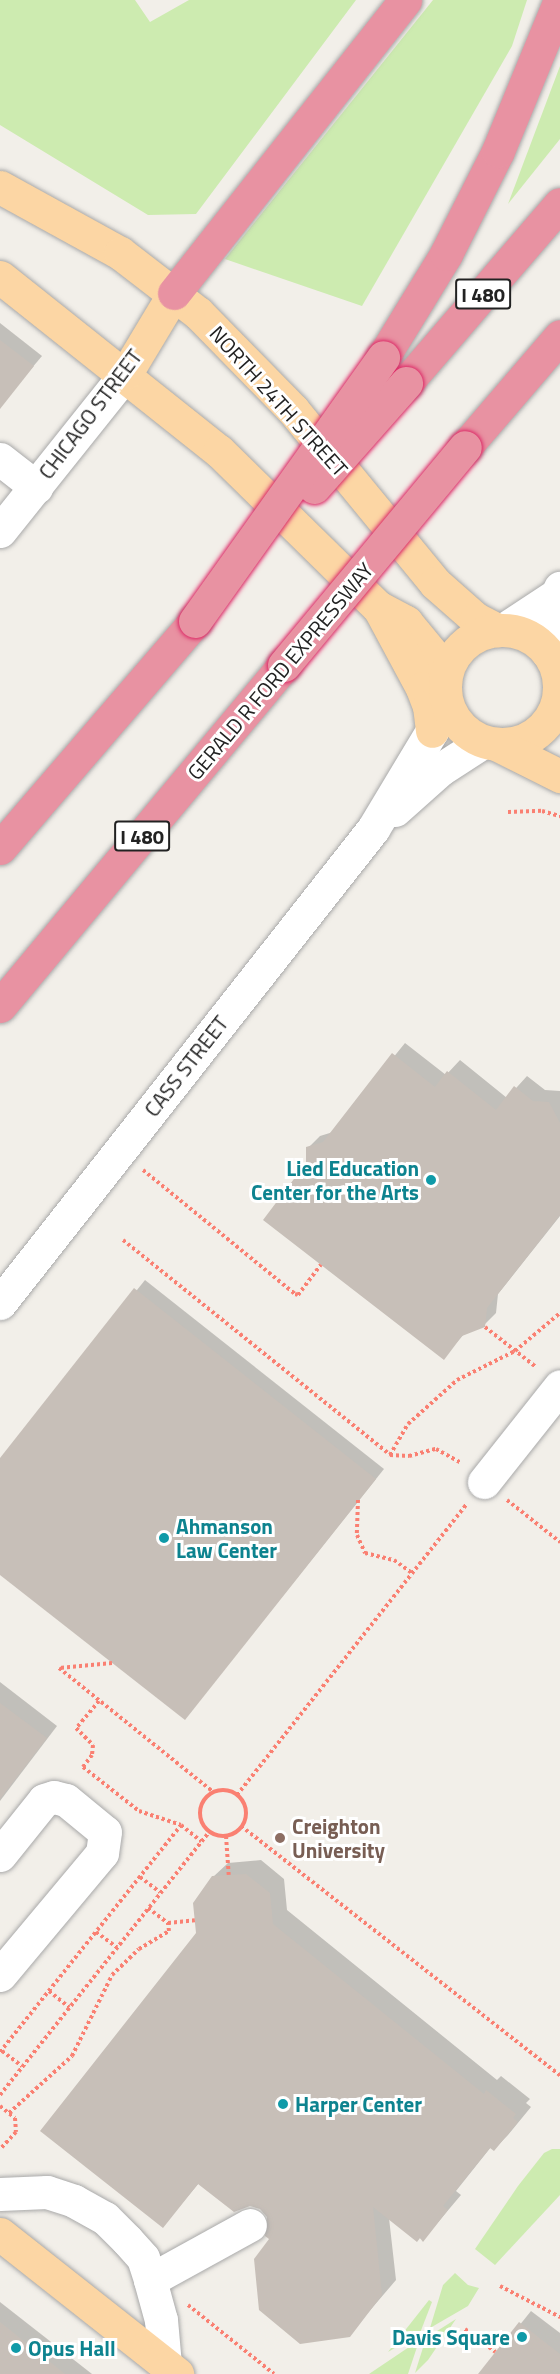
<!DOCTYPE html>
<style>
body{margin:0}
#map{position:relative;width:560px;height:2374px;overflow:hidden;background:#f2efe9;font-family:"Titillium Web",sans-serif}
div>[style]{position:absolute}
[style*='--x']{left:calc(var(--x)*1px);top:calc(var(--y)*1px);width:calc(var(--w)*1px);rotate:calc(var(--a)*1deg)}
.grass>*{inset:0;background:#cdebb0}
.shadow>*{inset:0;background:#0003}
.building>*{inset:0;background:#c7bfb8}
.path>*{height:4px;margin-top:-2px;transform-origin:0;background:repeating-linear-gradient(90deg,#fa8072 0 3px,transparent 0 6px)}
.path>.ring{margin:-2px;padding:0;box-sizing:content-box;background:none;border:4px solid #fa8072;border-radius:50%}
.roads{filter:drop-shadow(0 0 2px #a9a9a9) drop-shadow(0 0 2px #a9a9a9)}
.minor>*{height:33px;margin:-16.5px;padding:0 16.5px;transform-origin:16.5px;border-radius:16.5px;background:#fff}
.major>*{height:33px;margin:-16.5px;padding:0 16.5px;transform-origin:16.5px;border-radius:16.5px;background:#fcd6a4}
.major>.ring{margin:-16.5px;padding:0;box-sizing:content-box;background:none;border:33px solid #fcd6a4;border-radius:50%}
.highway>*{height:33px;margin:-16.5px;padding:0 16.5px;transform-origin:16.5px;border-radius:16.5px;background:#e892a2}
.bridges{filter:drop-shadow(0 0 2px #dc2a67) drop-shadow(0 0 2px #dc2a67)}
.highway-bridge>*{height:33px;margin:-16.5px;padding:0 16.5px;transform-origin:16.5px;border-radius:16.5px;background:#e892a2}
.dots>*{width:16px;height:16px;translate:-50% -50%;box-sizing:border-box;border:3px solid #fff;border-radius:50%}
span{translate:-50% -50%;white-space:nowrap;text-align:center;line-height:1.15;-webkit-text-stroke:6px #fff;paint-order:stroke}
.shield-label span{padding:2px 4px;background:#fff;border:2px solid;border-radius:4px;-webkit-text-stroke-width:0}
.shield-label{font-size:20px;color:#222;font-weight:700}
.street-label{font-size:21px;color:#222}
.culture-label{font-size:21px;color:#0d838f;font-weight:700}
.right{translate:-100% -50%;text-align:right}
.left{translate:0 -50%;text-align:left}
.education-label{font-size:21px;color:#785e54;font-weight:700}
</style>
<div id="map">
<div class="grass">
<i style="clip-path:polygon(0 0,135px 0,150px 22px,189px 0,356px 0,196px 214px,148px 215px,0 125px)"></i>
<i style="clip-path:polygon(433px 0,527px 0,512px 46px,362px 306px,225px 259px)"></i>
<i style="clip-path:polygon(560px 66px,560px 139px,508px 204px)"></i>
<i style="clip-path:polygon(552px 2149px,560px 2149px,560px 2195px,495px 2265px,475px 2249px,518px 2186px,544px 2153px)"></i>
<i style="clip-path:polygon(455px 2273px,468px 2285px,479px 2288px,468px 2306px,430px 2328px,443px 2285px)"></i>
<i style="clip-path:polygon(429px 2300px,432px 2302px,420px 2333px,388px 2352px)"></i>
<i style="clip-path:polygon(456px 2319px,428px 2360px,415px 2373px,426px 2338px)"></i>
<i style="clip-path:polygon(415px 2343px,418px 2344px,408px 2374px,369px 2374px)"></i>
</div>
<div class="shadow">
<i style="clip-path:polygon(0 323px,42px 356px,5px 400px,0 396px)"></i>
<i style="clip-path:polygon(405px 1043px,446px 1075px,460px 1060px,507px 1098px,527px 1076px,545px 1090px,560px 1091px,560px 1216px,498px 1294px,496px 1313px,484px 1325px,465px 1333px,443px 1358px,307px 1163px,308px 1148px,320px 1136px,333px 1132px)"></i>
<i style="clip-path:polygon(145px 1280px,384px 1469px,185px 1718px,0 1573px,0 1461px)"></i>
<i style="clip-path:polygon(0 1682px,57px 1726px,0 1801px)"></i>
<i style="clip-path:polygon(261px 1860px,284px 1879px,287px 1910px,497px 2080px,501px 2076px,530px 2099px,526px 2103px,531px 2107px,508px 2135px,494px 2149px,491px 2147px,456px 2191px,461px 2195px,423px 2240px,389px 2218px,396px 2280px,349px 2335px,261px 2208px,199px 2183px,163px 2226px,198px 1934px,213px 1877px,228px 1863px)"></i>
<i style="clip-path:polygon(0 2302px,92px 2374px,0 2374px)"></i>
<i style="clip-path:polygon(531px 2311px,560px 2333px,560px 2374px,480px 2374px)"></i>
</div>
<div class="building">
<i style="clip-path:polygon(0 340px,34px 366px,0 409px)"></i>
<i style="clip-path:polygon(392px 1053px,435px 1087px,447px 1071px,496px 1110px,514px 1086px,533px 1101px,549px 1102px,560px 1123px,560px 1215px,487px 1308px,485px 1327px,462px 1336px,444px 1360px,263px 1220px,306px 1163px,306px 1147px,323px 1142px)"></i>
<i style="clip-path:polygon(134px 1288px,376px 1479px,185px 1720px,0 1575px,0 1458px)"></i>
<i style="clip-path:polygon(0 1703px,47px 1738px,0 1799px)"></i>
<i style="clip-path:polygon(246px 1874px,270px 1893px,273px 1924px,484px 2094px,486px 2090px,516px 2114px,513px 2118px,518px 2122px,494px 2151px,490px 2148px,443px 2206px,448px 2210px,423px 2242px,420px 2238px,417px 2242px,373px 2207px,382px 2295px,350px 2337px,300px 2344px,259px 2310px,254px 2259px,269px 2239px,265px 2236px,267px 2217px,260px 2209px,250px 2206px,234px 2212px,198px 2184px,163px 2228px,40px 2131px,196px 1933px,193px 1903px,212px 1876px)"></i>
<i style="clip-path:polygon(0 2322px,65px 2374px,0 2374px)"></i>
<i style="clip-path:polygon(519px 2322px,560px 2354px,560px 2374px,478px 2374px)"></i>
</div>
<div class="path">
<i style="--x:508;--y:812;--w:34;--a:-2"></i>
<i style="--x:542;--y:811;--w:19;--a:16"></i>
<i style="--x:143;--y:1170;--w:196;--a:39.2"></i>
<i style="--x:295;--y:1294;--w:3;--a:18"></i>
<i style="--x:298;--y:1295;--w:38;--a:-53"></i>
<i style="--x:123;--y:1240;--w:343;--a:38.8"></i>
<i style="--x:390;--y:1455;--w:19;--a:3"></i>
<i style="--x:409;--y:1456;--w:28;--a:-15"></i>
<i style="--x:436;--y:1449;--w:29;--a:29"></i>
<i style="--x:485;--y:1327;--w:65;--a:38.1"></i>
<i style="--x:390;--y:1455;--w:36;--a:-60"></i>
<i style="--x:408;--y:1424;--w:66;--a:-41.9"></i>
<i style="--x:457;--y:1380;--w:65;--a:-26.6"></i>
<i style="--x:515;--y:1351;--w:59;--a:-40.2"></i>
<i style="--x:358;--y:1500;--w:35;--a:92"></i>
<i style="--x:357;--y:1535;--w:20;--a:66"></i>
<i style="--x:365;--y:1553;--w:30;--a:14"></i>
<i style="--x:394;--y:1560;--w:22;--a:36"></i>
<i style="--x:507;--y:1500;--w:68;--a:38.4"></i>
<i style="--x:112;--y:1663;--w:53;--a:174.6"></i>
<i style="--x:59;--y:1668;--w:196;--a:38.8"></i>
<i style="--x:99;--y:1701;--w:35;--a:130"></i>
<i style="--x:76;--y:1728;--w:24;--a:45"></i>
<i style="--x:93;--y:1745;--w:10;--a:96"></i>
<i style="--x:92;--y:1755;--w:15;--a:127"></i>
<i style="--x:83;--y:1767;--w:71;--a:38.2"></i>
<i style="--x:139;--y:1811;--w:44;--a:18.4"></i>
<i style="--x:181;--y:1825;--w:26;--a:39"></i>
<i class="ring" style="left:200px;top:1790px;width:42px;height:42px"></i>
<i style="--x:237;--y:1795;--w:371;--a:-51.7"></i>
<i style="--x:241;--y:1826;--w:405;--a:38"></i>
<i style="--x:226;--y:1836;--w:39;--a:86"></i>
<i style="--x:140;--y:1877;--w:25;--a:37"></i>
<i style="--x:148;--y:1908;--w:25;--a:37"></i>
<i style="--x:96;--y:1932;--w:26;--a:36"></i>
<i style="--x:49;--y:1991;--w:26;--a:39"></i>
<i style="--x:2;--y:2051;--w:25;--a:37"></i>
<i style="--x:0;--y:2052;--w:290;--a:-51.4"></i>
<i style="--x:0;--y:2095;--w:337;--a:-51.5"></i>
<i style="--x:0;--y:2106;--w:19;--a:39"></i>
<i style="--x:15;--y:2118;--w:14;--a:86"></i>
<i style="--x:16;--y:2132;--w:23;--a:133"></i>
<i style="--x:9;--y:2113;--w:85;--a:-42.1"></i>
<i style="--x:72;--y:2056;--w:90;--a:-63.7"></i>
<i style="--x:112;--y:1975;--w:37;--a:-44"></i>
<i style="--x:139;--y:1949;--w:35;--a:-31"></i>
<i style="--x:169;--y:1931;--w:8;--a:-97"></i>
<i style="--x:168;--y:1923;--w:27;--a:-6"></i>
<i style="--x:500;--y:2286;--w:68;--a:27.3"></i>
<i style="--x:188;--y:2305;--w:110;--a:38.7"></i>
<i style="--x:465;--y:2329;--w:38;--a:37"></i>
</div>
<div class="roads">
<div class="minor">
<i style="--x:0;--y:459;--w:46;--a:37.9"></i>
<i style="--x:0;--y:531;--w:202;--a:-51.4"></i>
<i style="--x:503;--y:630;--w:60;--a:-33.4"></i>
<i style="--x:548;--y:653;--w:36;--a:-92"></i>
<i style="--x:547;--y:617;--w:32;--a:-66"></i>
<i style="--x:395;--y:810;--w:62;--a:-41.7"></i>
<i style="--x:441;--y:769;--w:50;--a:-32.7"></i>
<i style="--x:0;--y:1303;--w:603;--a:-51.8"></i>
<i style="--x:373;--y:829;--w:114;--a:-59"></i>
<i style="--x:432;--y:731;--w:28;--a:-69"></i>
<i style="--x:484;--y:1482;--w:122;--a:-51.6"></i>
<i style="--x:0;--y:1855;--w:70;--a:-51.3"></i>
<i style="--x:44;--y:1800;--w:10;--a:-17"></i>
<i style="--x:54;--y:1797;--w:12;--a:14"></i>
<i style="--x:66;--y:1800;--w:50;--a:39.4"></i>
<i style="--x:105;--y:1832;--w:21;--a:98"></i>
<i style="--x:102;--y:1853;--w:159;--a:129.9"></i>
<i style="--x:0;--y:2194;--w:47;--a:-2.4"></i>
<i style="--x:47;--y:2192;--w:28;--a:18"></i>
<i style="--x:74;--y:2201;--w:35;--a:29"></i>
<i style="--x:105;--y:2218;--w:31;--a:45"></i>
<i style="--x:127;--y:2240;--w:24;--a:48"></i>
<i style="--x:143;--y:2258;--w:23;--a:72"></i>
<i style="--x:150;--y:2280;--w:41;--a:74.6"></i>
<i style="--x:161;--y:2320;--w:45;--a:84.9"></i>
<i style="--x:150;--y:2280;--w:114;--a:-28.8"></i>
</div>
<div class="major">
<i style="--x:0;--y:187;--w:137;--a:28.8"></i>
<i style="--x:120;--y:253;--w:98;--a:37.6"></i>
<i style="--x:198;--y:313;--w:136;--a:45.6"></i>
<i style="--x:293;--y:410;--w:224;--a:50.6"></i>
<i style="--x:435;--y:583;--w:55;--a:41.3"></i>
<i style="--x:476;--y:619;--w:25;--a:27"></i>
<i style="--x:0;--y:277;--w:280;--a:38.5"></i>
<i style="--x:219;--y:451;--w:223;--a:44.5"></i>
<i style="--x:378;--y:607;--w:32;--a:28"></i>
<i style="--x:406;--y:622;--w:45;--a:50.4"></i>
<i style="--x:435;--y:657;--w:30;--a:73"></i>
<i style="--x:126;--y:373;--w:93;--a:-59"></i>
<i style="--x:379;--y:608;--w:91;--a:61.7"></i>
<i style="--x:422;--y:688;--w:19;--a:69"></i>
<i style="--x:429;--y:706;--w:25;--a:83"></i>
<i class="ring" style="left:445px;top:630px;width:81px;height:81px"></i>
<i style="--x:496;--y:744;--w:72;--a:26.6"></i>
<i style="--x:0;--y:2234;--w:226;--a:38.3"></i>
</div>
<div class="highway">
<i style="--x:174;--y:293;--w:373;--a:-51.7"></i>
<i style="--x:383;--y:357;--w:121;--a:-58.5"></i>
<i style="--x:446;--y:254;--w:115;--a:-63.2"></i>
<i style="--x:498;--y:151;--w:163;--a:-67.7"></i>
<i style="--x:406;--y:383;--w:236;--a:-49.3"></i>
<i style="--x:465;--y:447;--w:146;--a:-49.4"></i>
<i style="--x:0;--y:848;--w:299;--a:-49.3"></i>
<i style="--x:0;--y:1006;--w:444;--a:-50.2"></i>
</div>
</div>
<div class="bridges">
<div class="highway-bridge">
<i style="--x:314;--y:487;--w:139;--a:-48.5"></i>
<i style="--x:195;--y:621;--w:324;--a:-54.5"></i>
<i style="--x:284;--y:665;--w:283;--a:-50.3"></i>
</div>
</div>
<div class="dots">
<i style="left:431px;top:1180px;background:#0f9aa8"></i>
<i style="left:164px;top:1538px;background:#0f9aa8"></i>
<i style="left:280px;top:1838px;background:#8d6e63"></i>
<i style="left:283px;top:2104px;background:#0f9aa8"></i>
<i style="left:522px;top:2337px;background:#0f9aa8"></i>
<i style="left:16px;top:2348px;background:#0f9aa8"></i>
</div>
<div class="shield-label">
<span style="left:483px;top:294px">I 480</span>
<span style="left:142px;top:836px">I 480</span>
</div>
<div class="street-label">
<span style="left:279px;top:401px;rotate:48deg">NORTH 24TH STREET</span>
<span style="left:90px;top:414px;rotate:-53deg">CHICAGO STREET</span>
<span style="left:280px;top:671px;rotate:-50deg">GERALD R FORD EXPRESSWAY</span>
<span style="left:186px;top:1066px;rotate:-52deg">CASS STREET</span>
</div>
<div class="culture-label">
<span class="right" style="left:419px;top:1180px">Lied Education<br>Center for the Arts</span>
<span class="left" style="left:176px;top:1538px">Ahmanson<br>Law Center</span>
<span class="left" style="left:295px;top:2104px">Harper Center</span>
<span class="right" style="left:510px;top:2337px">Davis Square</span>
<span class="left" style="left:28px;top:2348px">Opus Hall</span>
</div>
<div class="education-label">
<span class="left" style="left:292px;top:1838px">Creighton<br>University</span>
</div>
</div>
